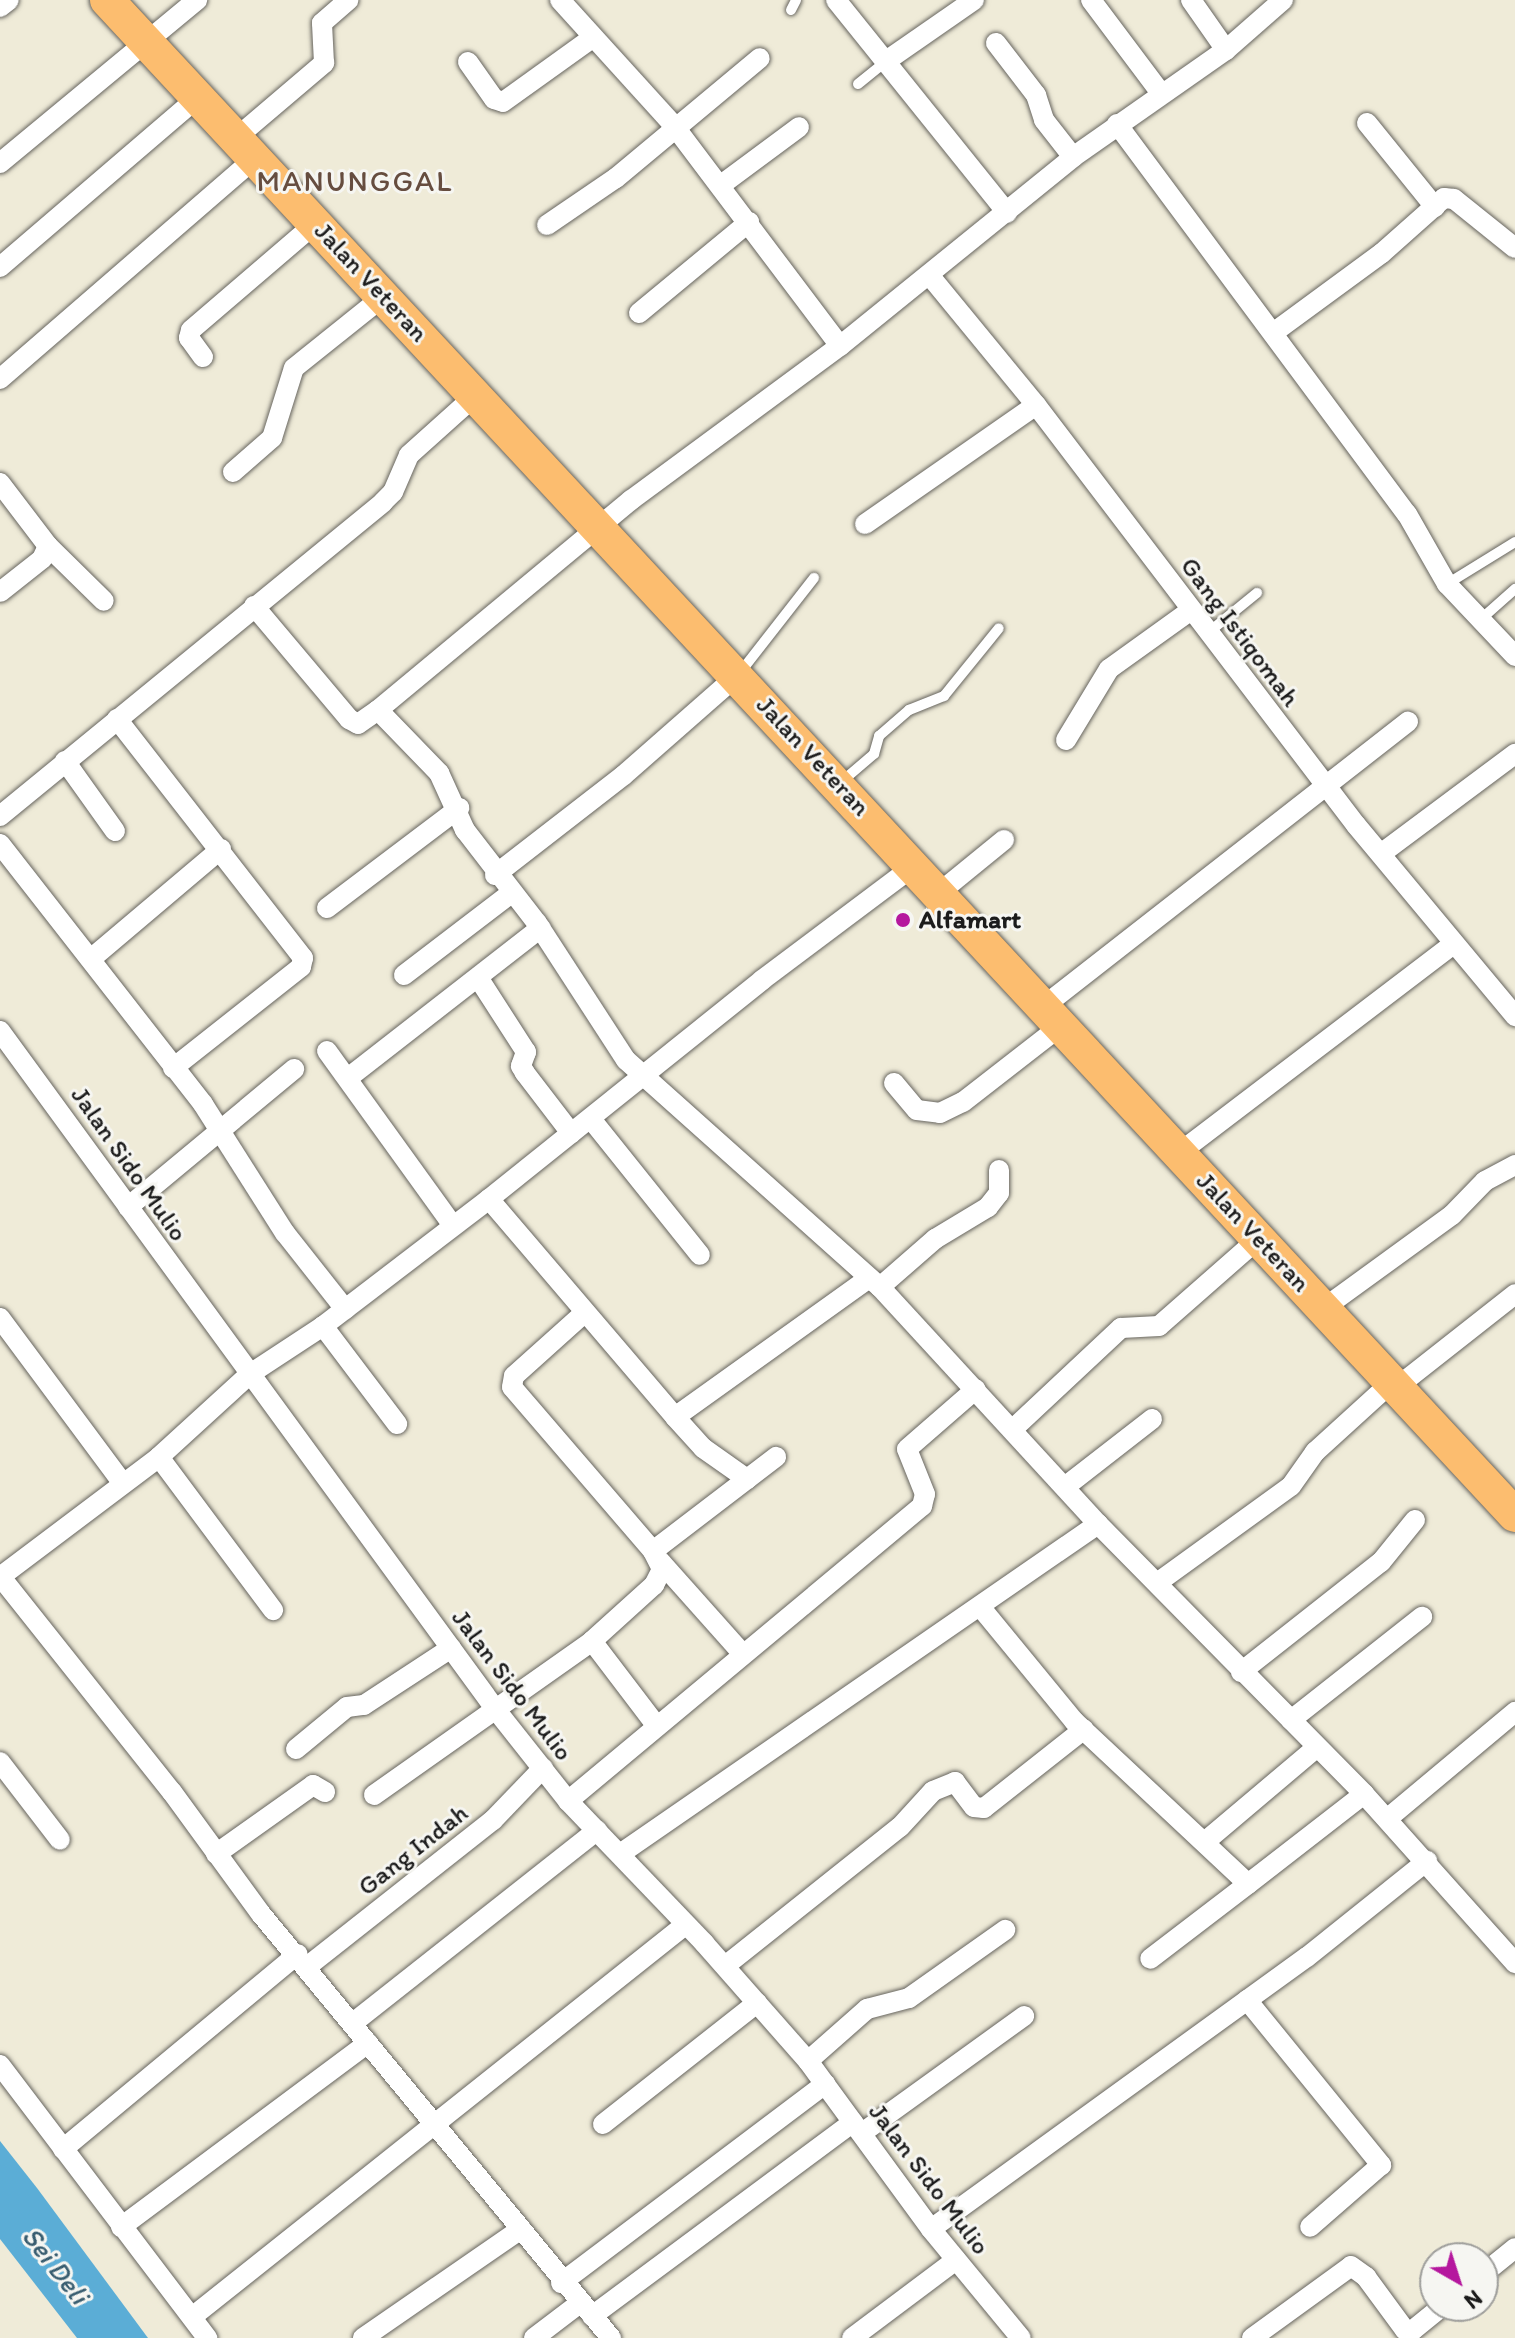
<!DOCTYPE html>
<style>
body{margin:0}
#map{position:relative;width:1515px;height:2338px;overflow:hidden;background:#efebd8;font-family:Itim,sans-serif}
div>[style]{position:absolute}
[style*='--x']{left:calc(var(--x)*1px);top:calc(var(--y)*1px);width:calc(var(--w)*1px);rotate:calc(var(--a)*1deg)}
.water>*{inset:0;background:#5badd6}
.roads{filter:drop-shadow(0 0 2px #66645e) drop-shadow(0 0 2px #66645e)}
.service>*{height:10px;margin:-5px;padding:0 5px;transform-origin:5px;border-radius:5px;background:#fff}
.minor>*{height:20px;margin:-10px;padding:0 10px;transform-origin:10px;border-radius:10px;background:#fff}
.primary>*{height:34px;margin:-17px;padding:0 17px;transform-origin:17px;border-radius:17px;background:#fcbd6f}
.dots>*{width:22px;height:22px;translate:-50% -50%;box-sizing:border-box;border:4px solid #f6f6f2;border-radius:50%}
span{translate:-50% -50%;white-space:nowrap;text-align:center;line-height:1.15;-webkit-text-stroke:6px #f6f6f2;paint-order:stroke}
.street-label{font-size:26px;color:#1c1c1c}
.poi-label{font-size:26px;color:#1c1c1c;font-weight:700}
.left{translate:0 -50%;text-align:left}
.water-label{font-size:28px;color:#385d70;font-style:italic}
.quarter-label{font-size:30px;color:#664d3f;letter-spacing:2px}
.north{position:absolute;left:1419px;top:2242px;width:80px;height:80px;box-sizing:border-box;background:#f6f6f2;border:2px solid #9f9f9c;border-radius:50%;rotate:141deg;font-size:22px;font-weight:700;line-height:32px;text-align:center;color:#1c1c1c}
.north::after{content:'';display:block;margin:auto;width:28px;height:36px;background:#b5179e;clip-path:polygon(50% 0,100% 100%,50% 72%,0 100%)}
</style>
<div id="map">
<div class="water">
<i style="clip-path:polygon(0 2141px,37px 2188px,148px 2338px,77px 2338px,0 2239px)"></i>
</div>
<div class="roads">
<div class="service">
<i style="--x:791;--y:10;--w:11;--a:-63"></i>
<i style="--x:858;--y:84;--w:36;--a:-39"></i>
<i style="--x:1447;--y:584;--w:80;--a:-31.7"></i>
<i style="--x:1480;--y:620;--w:47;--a:-41.5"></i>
<i style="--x:1209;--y:632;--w:62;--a:-39.1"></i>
<i style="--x:739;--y:674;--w:122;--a:-52"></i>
<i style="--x:840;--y:783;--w:45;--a:-40.5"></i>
<i style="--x:874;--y:754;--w:19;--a:-74"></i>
<i style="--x:879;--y:736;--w:40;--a:-41"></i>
<i style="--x:909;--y:710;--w:38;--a:-22"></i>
<i style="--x:944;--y:696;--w:87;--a:-51"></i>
</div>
<div class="minor">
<i style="--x:560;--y:0;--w:171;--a:47.8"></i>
<i style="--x:675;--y:127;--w:274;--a:53"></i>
<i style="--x:836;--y:0;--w:273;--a:51.2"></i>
<i style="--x:1091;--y:0;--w:115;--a:53.1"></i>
<i style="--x:1191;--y:0;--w:61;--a:55"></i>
<i style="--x:0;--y:7;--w:11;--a:-38"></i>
<i style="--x:996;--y:43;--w:66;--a:52.4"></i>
<i style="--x:1036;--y:95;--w:26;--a:72"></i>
<i style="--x:1044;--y:120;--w:47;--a:51.9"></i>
<i style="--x:886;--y:61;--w:107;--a:-34.7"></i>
<i style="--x:468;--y:62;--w:45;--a:54.9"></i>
<i style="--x:494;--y:99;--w:9;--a:18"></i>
<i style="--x:503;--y:102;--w:110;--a:-35.7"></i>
<i style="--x:1367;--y:123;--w:108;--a:51"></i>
<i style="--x:1117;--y:124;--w:486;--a:53.4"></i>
<i style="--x:1407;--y:514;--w:81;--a:60.3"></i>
<i style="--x:1447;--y:584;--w:99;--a:46.6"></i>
<i style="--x:236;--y:138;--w:116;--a:-40.4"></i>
<i style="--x:324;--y:63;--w:40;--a:-92.9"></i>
<i style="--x:322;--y:23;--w:35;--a:-41"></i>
<i style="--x:0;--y:163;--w:256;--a:-39.6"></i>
<i style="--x:721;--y:185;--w:97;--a:-36.6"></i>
<i style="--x:547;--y:225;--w:83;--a:-34.3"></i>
<i style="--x:616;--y:178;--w:187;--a:-39.8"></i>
<i style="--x:0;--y:267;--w:261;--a:-40.6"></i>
<i style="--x:930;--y:276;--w:167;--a:50.6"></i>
<i style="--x:1036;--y:405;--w:528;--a:52.7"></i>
<i style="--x:1356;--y:825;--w:249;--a:50.2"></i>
<i style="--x:639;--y:313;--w:143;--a:-39.6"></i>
<i style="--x:1273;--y:333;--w:135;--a:-36.3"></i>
<i style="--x:1382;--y:253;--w:83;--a:-41.6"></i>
<i style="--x:1444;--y:198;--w:10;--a:6"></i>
<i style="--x:1454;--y:199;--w:78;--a:38.8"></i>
<i style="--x:203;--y:357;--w:24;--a:-126"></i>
<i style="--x:189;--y:338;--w:8;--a:-76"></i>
<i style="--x:191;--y:330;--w:165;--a:-40.6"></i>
<i style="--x:0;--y:379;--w:337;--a:-40.9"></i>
<i style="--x:233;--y:472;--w:52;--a:-41.1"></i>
<i style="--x:272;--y:438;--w:73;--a:-72.6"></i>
<i style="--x:294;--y:368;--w:115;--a:-38.7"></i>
<i style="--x:0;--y:483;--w:79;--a:52.7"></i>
<i style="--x:48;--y:546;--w:14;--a:115"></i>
<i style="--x:42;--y:559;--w:53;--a:141.8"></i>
<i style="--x:865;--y:524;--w:208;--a:-34.8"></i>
<i style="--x:48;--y:546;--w:78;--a:44.5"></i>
<i style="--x:254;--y:606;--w:148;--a:49.9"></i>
<i style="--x:349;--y:719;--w:10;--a:29"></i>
<i style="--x:358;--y:724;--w:24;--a:-35"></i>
<i style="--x:378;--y:710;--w:88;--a:45.9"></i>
<i style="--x:439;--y:773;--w:63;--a:65.5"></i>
<i style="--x:465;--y:830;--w:118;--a:52.3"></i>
<i style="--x:537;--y:923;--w:163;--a:57"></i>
<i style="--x:626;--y:1060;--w:341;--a:41.8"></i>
<i style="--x:880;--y:1287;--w:322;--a:47.4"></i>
<i style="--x:1098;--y:1524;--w:379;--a:45.4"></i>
<i style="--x:1364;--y:1794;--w:227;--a:48.2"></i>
<i style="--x:378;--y:710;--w:329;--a:-39.7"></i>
<i style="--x:631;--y:500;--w:260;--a:-36.4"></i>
<i style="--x:840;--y:346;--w:300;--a:-39"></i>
<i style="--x:1073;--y:157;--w:187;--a:-35"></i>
<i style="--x:1226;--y:50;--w:76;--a:-41.3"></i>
<i style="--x:117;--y:719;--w:303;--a:52.1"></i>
<i style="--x:303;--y:958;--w:9;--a:103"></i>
<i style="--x:301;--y:967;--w:163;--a:141.7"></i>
<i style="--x:1066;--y:740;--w:83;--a:-58.8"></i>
<i style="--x:1109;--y:669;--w:101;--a:-35.7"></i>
<i style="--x:65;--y:761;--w:86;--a:54.5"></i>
<i style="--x:0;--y:816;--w:495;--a:-39.3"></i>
<i style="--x:383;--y:502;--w:14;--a:-45"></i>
<i style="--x:393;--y:492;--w:40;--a:-66.6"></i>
<i style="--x:409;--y:455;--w:91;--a:-41.9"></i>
<i style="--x:0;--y:844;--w:330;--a:52"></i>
<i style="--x:203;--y:1104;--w:153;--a:57.6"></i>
<i style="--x:285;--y:1233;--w:97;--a:51.7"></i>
<i style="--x:1382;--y:853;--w:166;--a:-36.7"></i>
<i style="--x:495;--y:875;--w:163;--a:-37.8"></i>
<i style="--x:624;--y:775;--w:152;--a:-41.3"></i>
<i style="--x:939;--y:893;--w:84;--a:-39.2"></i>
<i style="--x:327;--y:908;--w:166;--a:-37.1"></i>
<i style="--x:92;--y:958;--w:169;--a:-40.2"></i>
<i style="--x:404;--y:975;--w:133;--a:-37.4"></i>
<i style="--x:479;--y:979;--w:87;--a:57.2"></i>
<i style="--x:526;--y:1052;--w:15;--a:110"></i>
<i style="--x:521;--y:1066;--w:8;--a:60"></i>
<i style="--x:525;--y:1073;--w:76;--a:52.5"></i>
<i style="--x:1044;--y:1006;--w:462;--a:-38"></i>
<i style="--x:0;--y:1031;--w:841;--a:53.85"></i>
<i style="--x:496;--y:1710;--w:116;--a:51.6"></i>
<i style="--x:568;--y:1801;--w:197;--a:46.2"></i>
<i style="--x:704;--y:1943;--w:157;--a:48.6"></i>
<i style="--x:808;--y:2061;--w:208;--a:53.8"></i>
<i style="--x:931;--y:2229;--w:141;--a:50.5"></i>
<i style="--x:327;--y:1051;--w:213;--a:54.2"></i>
<i style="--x:348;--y:1078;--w:244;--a:-37.9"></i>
<i style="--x:894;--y:1083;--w:35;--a:50"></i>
<i style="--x:917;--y:1110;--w:23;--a:7"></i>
<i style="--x:940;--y:1113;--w:25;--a:-26"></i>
<i style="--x:963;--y:1102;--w:125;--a:-37.9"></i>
<i style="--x:591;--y:1119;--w:174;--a:51.3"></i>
<i style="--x:1179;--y:1153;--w:345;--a:-37.3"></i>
<i style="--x:489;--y:1199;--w:287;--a:49.5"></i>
<i style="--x:675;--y:1417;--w:42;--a:47.9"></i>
<i style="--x:703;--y:1448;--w:54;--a:35.2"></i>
<i style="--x:128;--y:1207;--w:216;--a:-39.7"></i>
<i style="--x:880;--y:1287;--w:73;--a:-41.1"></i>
<i style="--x:935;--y:1239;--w:62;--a:-31.1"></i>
<i style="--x:988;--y:1207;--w:18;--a:-52"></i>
<i style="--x:999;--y:1193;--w:23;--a:-90"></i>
<i style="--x:1324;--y:1308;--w:158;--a:-36"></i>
<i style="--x:1452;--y:1215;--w:47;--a:-45.9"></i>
<i style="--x:1485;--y:1181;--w:34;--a:-28"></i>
<i style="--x:0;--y:1318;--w:204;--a:53.4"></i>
<i style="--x:323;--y:1326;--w:123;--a:52.9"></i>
<i style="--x:1397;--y:1387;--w:150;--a:-38.2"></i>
<i style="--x:675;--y:1417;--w:239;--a:-35.6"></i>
<i style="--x:1013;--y:1429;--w:148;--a:-43.1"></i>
<i style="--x:1121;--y:1328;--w:38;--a:-3"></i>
<i style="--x:1159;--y:1326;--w:133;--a:-41.3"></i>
<i style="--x:159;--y:1457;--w:191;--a:53.3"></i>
<i style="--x:1066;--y:1486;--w:109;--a:-37.9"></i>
<i style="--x:653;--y:1551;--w:155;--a:-37.4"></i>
<i style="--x:660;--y:1561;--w:123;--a:48.3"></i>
<i style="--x:0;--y:1576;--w:276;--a:51.5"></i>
<i style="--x:172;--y:1792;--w:151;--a:53.9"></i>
<i style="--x:261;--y:1914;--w:550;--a:50.46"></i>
<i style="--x:0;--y:1577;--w:199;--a:-37"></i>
<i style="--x:159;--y:1457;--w:123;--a:-42.4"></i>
<i style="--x:250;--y:1374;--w:87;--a:-33.3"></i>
<i style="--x:323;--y:1326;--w:209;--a:-37.4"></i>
<i style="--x:489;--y:1199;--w:350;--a:-38.7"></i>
<i style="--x:762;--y:980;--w:190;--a:-36.9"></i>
<i style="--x:1157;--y:1583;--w:165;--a:-35.9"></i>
<i style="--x:1291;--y:1486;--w:42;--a:-54.8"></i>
<i style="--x:1315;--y:1452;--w:104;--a:-42.3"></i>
<i style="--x:982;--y:1609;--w:145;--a:50.6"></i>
<i style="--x:1074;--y:1721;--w:238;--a:43.1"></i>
<i style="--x:1248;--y:1884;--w:123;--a:142.6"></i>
<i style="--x:592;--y:1641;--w:106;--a:52.7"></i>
<i style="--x:1241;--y:1672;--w:178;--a:-38.2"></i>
<i style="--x:1381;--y:1562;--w:54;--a:-51"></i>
<i style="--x:1291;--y:1720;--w:167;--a:-38.2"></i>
<i style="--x:296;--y:1749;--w:66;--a:-39.5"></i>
<i style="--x:347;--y:1707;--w:17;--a:-7"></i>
<i style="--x:364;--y:1705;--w:104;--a:-33.2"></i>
<i style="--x:0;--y:1762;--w:98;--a:52.4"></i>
<i style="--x:374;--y:1795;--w:267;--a:-35.2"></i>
<i style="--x:592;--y:1641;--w:84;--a:-42.1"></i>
<i style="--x:654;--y:1585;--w:18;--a:-63"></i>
<i style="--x:662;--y:1569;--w:20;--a:-117"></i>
<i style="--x:653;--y:1551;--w:216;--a:-130.7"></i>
<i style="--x:512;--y:1387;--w:11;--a:-80"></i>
<i style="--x:514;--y:1376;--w:93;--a:-41.9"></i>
<i style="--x:568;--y:1801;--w:461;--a:-39.8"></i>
<i style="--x:922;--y:1506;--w:12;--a:-76"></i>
<i style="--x:925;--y:1494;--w:48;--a:-111.8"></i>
<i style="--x:907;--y:1449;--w:91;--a:-41"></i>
<i style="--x:1387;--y:1819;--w:167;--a:-39.9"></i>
<i style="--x:1207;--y:1840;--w:144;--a:-40.2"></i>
<i style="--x:216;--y:1854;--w:119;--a:-35.4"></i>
<i style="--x:313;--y:1785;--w:14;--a:30"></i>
<i style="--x:620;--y:1854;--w:581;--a:-34.62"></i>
<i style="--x:1248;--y:1884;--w:147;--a:-37.8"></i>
<i style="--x:308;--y:1966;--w:236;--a:-38.3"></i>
<i style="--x:493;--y:1820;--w:72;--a:-46.1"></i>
<i style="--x:725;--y:1966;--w:223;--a:-38.5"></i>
<i style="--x:900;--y:1827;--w:49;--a:-47.5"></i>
<i style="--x:933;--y:1791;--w:24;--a:-22"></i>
<i style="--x:955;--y:1782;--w:31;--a:53"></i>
<i style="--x:974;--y:1807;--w:10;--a:6"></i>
<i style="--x:984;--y:1808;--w:127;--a:-38.3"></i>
<i style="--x:1247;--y:2000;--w:213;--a:50.9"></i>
<i style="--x:1381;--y:2165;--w:94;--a:138.9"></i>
<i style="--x:353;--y:2023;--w:311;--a:-38.3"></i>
<i style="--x:808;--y:2061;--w:79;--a:-41.4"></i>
<i style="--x:867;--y:2009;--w:43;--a:-14.7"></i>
<i style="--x:909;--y:1998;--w:118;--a:-35.3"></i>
<i style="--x:0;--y:2065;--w:343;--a:52.8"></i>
<i style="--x:603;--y:2124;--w:196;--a:-38.2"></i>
<i style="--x:862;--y:2133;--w:200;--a:-35.8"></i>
<i style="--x:63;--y:2149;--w:305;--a:-39.7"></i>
<i style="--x:121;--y:2227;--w:308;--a:-36.7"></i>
<i style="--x:931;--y:2229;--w:464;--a:-35.9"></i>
<i style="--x:1307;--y:1957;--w:154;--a:-38.7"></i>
<i style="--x:1483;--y:2274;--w:41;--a:-39.1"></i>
<i style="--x:561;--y:2283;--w:331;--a:-37"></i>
<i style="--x:592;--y:2316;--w:325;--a:-36.6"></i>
<i style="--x:192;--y:2317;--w:630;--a:-38.49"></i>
<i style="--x:363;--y:2338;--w:192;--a:-34.6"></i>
<i style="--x:534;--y:2338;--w:58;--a:-37.3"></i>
<i style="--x:852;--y:2338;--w:130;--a:-36.9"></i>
<i style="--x:1252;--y:2338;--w:122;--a:-36"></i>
<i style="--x:1351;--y:2266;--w:19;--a:36"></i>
<i style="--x:1366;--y:2277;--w:66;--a:53.7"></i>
<i style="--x:1405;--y:2330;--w:8;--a:0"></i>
<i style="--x:1413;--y:2330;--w:38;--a:-39"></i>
</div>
<div class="primary">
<i style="--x:107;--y:0;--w:2068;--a:47.1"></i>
</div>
</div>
<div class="dots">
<i style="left:903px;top:920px;background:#b5179e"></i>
</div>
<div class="street-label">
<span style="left:371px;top:282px;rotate:47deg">Jalan Veteran</span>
<span style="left:1240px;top:632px;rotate:53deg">Gang Istiqomah</span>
<span style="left:813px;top:756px;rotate:47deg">Jalan Veteran</span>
<span style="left:129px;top:1164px;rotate:55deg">Jalan Sido Mulio</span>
<span style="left:1253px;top:1232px;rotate:47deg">Jalan Veteran</span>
<span style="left:512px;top:1685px;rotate:53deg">Jalan Sido Mulio</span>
<span style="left:413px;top:1850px;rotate:-38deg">Gang Indah</span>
<span style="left:929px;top:2179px;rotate:53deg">Jalan Sido Mulio</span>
</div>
<div class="poi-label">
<span class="left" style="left:919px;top:920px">Alfamart</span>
</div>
<div class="water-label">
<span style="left:56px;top:2265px;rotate:52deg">Sei Deli</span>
</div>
<div class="quarter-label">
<span style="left:355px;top:181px">MANUNGGAL</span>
</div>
<div class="north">N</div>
</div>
